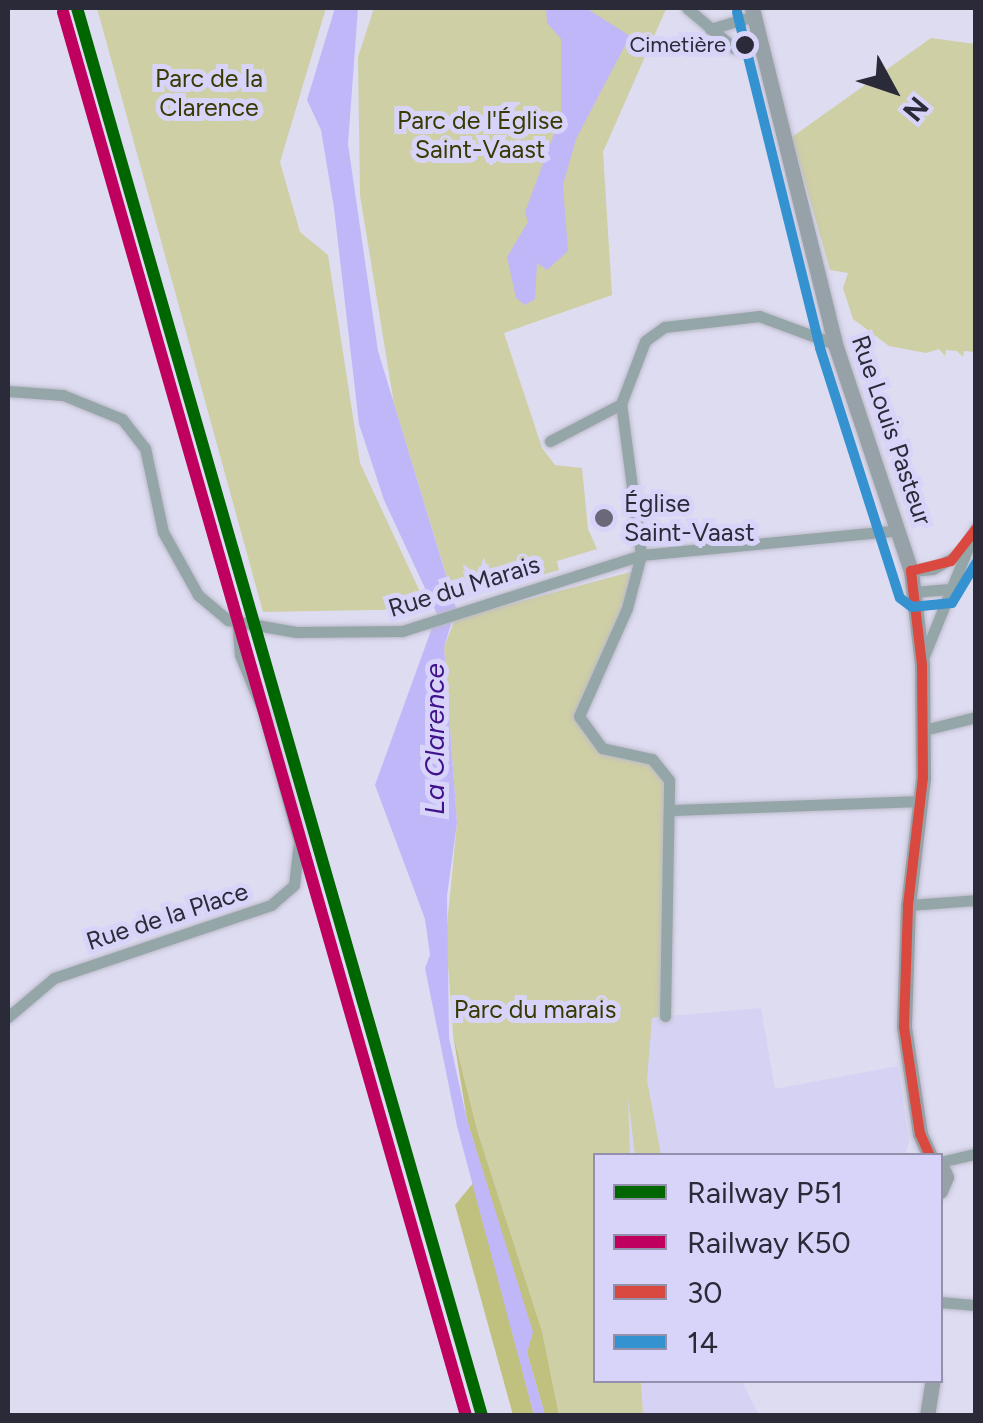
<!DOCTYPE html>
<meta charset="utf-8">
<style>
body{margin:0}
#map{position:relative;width:983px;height:1423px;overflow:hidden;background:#dedcf1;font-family:Figtree,sans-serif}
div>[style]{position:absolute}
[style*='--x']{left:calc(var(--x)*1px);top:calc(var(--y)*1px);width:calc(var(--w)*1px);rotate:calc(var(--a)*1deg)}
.built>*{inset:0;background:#d5d2f3}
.green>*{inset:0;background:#cecfa5}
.forest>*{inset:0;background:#c1c17f}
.water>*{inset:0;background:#c0b7f8}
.roads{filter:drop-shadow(0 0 2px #bcbaca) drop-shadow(0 0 2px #bcbaca)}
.minor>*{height:11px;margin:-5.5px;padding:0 5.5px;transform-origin:5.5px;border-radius:5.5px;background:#95a6a9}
.major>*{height:15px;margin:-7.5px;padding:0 7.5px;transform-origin:7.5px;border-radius:7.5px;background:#96a2a8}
.bus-1>*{height:10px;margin:-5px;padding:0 5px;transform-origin:5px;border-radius:5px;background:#da493f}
.bus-2>*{height:10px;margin:-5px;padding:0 5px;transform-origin:5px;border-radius:5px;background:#3592d0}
.rail-1>*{height:12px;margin:-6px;padding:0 6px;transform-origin:6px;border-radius:6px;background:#060}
.rail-2>*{height:12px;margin:-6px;padding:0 6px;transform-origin:6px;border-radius:6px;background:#bf005f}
.dots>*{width:28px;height:28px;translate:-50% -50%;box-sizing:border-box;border:5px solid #d8d4f9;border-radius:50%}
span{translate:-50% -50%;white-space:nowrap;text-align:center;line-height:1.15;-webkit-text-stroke:10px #d8d4f9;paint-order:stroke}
.bus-label{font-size:22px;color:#2b2a38}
.right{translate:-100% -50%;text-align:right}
.park-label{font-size:25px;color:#393902}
.street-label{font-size:25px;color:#2b2a38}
.poi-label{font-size:25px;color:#2b2a38}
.left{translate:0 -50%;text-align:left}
.water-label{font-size:28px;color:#40138d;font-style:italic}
.frame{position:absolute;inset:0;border:10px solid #2b2a38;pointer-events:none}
.legend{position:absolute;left:593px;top:1153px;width:350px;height:230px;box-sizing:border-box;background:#d8d4f9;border:2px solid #9390ac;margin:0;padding:12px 18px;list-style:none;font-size:30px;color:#2b2a38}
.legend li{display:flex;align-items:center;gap:20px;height:50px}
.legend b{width:50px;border:2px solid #9390ac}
.north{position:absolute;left:843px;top:40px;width:100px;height:100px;-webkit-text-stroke:8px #d8d4f9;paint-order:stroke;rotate:130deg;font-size:28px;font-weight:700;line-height:40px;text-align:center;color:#2b2a38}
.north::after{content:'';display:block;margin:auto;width:35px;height:45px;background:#2b2a38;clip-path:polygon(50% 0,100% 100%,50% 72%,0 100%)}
</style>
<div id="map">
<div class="built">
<i style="clip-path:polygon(761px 1008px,775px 1089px,898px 1066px,909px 1142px,905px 1155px,630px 1155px,624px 1020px)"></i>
<i style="clip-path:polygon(641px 1381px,742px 1381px,759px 1415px,643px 1415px)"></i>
</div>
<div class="green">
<i style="clip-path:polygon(97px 8px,326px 8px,280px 162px,300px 232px,328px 255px,360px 463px,428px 609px,263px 612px)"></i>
<i style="clip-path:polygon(374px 8px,666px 9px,603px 152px,612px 295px,504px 333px,542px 448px,555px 465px,582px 468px,588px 529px,597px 549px,557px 561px,559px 570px,454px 601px,394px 404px,360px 195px,358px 57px)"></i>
<i style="clip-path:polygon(931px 38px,975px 44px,976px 352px,964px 351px,963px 357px,957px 351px,946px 350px,945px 356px,939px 349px,926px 353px,889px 346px,853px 319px,843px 288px,848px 273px,830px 270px,792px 137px)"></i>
<i style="clip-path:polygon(638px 570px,582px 703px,591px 739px,652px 759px,669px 780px,665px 1016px,652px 1018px,647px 1080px,661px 1155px,635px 1155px,628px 1097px,630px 1155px,596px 1156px,596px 1380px,641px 1381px,643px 1415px,559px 1415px,542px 1331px,478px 1133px,453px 1034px,446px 936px,457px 823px,444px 647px,455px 619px)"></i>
</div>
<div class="forest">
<i style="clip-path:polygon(453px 1034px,478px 1133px,542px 1331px,559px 1415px,545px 1415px,527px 1353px,509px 1258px,467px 1120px)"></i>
<i style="clip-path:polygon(474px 1182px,534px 1415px,513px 1415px,455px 1205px)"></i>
</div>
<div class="water">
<i style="clip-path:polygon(335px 8px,358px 8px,348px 144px,378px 351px,456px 608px,444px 647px,457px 823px,447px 896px,449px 1038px,467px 1120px,533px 1332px,527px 1353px,545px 1415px,534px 1415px,457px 1126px,425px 968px,430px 955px,425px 919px,375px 785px,437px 614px,384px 500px,359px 424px,334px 208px,321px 130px,307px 100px)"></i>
<i style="clip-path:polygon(546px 8px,586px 8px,630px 36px,576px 139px,563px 185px,568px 251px,547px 270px,537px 263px,535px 299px,525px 305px,516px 298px,507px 257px,528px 222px,525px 212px,561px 115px,561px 39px,547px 23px)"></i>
</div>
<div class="roads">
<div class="minor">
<i style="--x:687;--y:8;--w:62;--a:40.4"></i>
<i style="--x:734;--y:48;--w:26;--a:-4"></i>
<i style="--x:710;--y:29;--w:46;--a:-16.5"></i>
<i style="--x:8;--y:391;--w:55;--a:4.2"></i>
<i style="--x:63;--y:395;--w:64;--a:22.1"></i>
<i style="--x:122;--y:419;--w:37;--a:52"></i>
<i style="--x:145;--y:448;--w:86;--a:77.9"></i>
<i style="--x:163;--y:532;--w:72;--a:60.9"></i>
<i style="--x:198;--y:595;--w:39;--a:40"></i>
<i style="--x:228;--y:620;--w:69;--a:10"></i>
<i style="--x:296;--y:632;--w:106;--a:-0.5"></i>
<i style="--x:402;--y:631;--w:251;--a:-17.6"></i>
<i style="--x:641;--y:555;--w:259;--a:-5.5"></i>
<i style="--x:550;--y:441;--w:80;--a:-27.5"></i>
<i style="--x:911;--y:571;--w:22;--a:-5"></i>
<i style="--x:933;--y:569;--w:34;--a:-30"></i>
<i style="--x:914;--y:592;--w:32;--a:-5"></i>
<i style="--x:924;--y:656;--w:138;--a:-67.9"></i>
<i style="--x:924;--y:730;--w:54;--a:-14"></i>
<i style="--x:672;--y:810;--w:250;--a:-2.1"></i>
<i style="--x:908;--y:905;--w:68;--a:-4.2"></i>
<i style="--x:665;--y:1016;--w:236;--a:-89"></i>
<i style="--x:669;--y:780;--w:27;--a:-129"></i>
<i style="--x:652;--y:759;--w:51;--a:-167.6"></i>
<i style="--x:602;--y:748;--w:39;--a:-126"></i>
<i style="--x:579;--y:716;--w:118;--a:-66"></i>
<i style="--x:627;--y:608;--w:55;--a:-75.2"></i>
<i style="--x:641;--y:555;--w:152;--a:-97.5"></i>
<i style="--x:621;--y:404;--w:67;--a:-69.1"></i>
<i style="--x:645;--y:341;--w:24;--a:-36"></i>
<i style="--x:664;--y:327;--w:96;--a:-6.6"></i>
<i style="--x:759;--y:316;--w:81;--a:20.2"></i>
<i style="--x:8;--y:1017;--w:60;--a:-40.3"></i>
<i style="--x:54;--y:978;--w:229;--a:-18.6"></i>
<i style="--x:271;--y:905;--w:30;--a:-41"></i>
<i style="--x:294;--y:885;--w:43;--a:-83.4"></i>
<i style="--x:299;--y:842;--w:136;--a:-105.4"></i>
<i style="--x:263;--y:711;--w:61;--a:-112.3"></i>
<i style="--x:240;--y:655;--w:33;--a:-95"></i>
<i style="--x:940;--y:1162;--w:37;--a:-13"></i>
<i style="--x:940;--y:1302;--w:36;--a:5"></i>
</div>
<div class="major">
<i style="--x:752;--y:8;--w:346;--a:76.1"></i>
<i style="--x:835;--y:344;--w:239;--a:71.5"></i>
<i style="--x:911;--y:571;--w:95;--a:83.3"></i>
<i style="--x:922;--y:665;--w:113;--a:89.5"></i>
<i style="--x:923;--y:778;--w:128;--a:96.7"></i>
<i style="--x:908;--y:905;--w:122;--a:91.9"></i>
<i style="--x:904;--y:1027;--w:108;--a:81.5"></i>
<i style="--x:920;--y:1134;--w:24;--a:66"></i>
<i style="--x:940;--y:1164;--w:14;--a:65"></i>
<i style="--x:946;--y:1177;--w:15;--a:113"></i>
<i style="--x:927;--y:1416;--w:36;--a:-81"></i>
</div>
</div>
<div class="bus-1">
<i style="--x:930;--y:1156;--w:24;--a:-114"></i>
<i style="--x:920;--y:1134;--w:108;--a:-98.5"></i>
<i style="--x:904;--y:1027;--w:122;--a:-88.1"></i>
<i style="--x:908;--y:905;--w:128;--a:-83.3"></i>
<i style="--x:923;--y:778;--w:113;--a:-90.5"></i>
<i style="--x:922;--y:665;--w:95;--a:-96.7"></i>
<i style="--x:911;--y:571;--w:41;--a:-14"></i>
<i style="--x:951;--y:561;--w:41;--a:-52"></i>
</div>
<div class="bus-2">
<i style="--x:737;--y:12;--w:346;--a:76.1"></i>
<i style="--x:820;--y:348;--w:262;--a:72.3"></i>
<i style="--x:900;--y:598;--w:15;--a:37"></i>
<i style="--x:912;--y:607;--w:40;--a:-5.7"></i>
<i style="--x:952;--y:603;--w:47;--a:-59"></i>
</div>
<div class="rail-1">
<i style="--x:77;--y:8;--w:1465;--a:73.95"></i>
</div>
<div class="rail-2">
<i style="--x:63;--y:12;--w:1461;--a:73.98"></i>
</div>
<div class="dots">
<i style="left:745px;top:45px;background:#2b2a38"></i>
<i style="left:604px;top:518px;background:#6a6879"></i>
</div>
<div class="bus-label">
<span class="right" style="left:726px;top:45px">Cimetière</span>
</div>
<div class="park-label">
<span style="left:209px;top:93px">Parc de la<br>Clarence</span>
<span style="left:480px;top:135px">Parc de l'Église<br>Saint-Vaast</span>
<span style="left:535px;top:1009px">Parc du marais</span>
</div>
<div class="street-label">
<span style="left:892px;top:430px;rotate:71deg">Rue Louis Pasteur</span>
<span style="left:464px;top:586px;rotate:-17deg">Rue du Marais</span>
<span style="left:167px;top:916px;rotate:-18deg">Rue de la Place</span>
</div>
<div class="poi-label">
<span class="left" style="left:624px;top:518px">Église<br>Saint-Vaast</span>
</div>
<div class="water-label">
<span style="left:434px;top:739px;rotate:-90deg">La Clarence</span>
</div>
<div class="frame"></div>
<ul class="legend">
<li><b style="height:12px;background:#060"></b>Railway P51</li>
<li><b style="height:12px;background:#bf005f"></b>Railway K50</li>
<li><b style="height:12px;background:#da493f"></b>30</li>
<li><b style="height:12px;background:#3592d0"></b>14</li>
</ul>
<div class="north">N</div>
</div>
